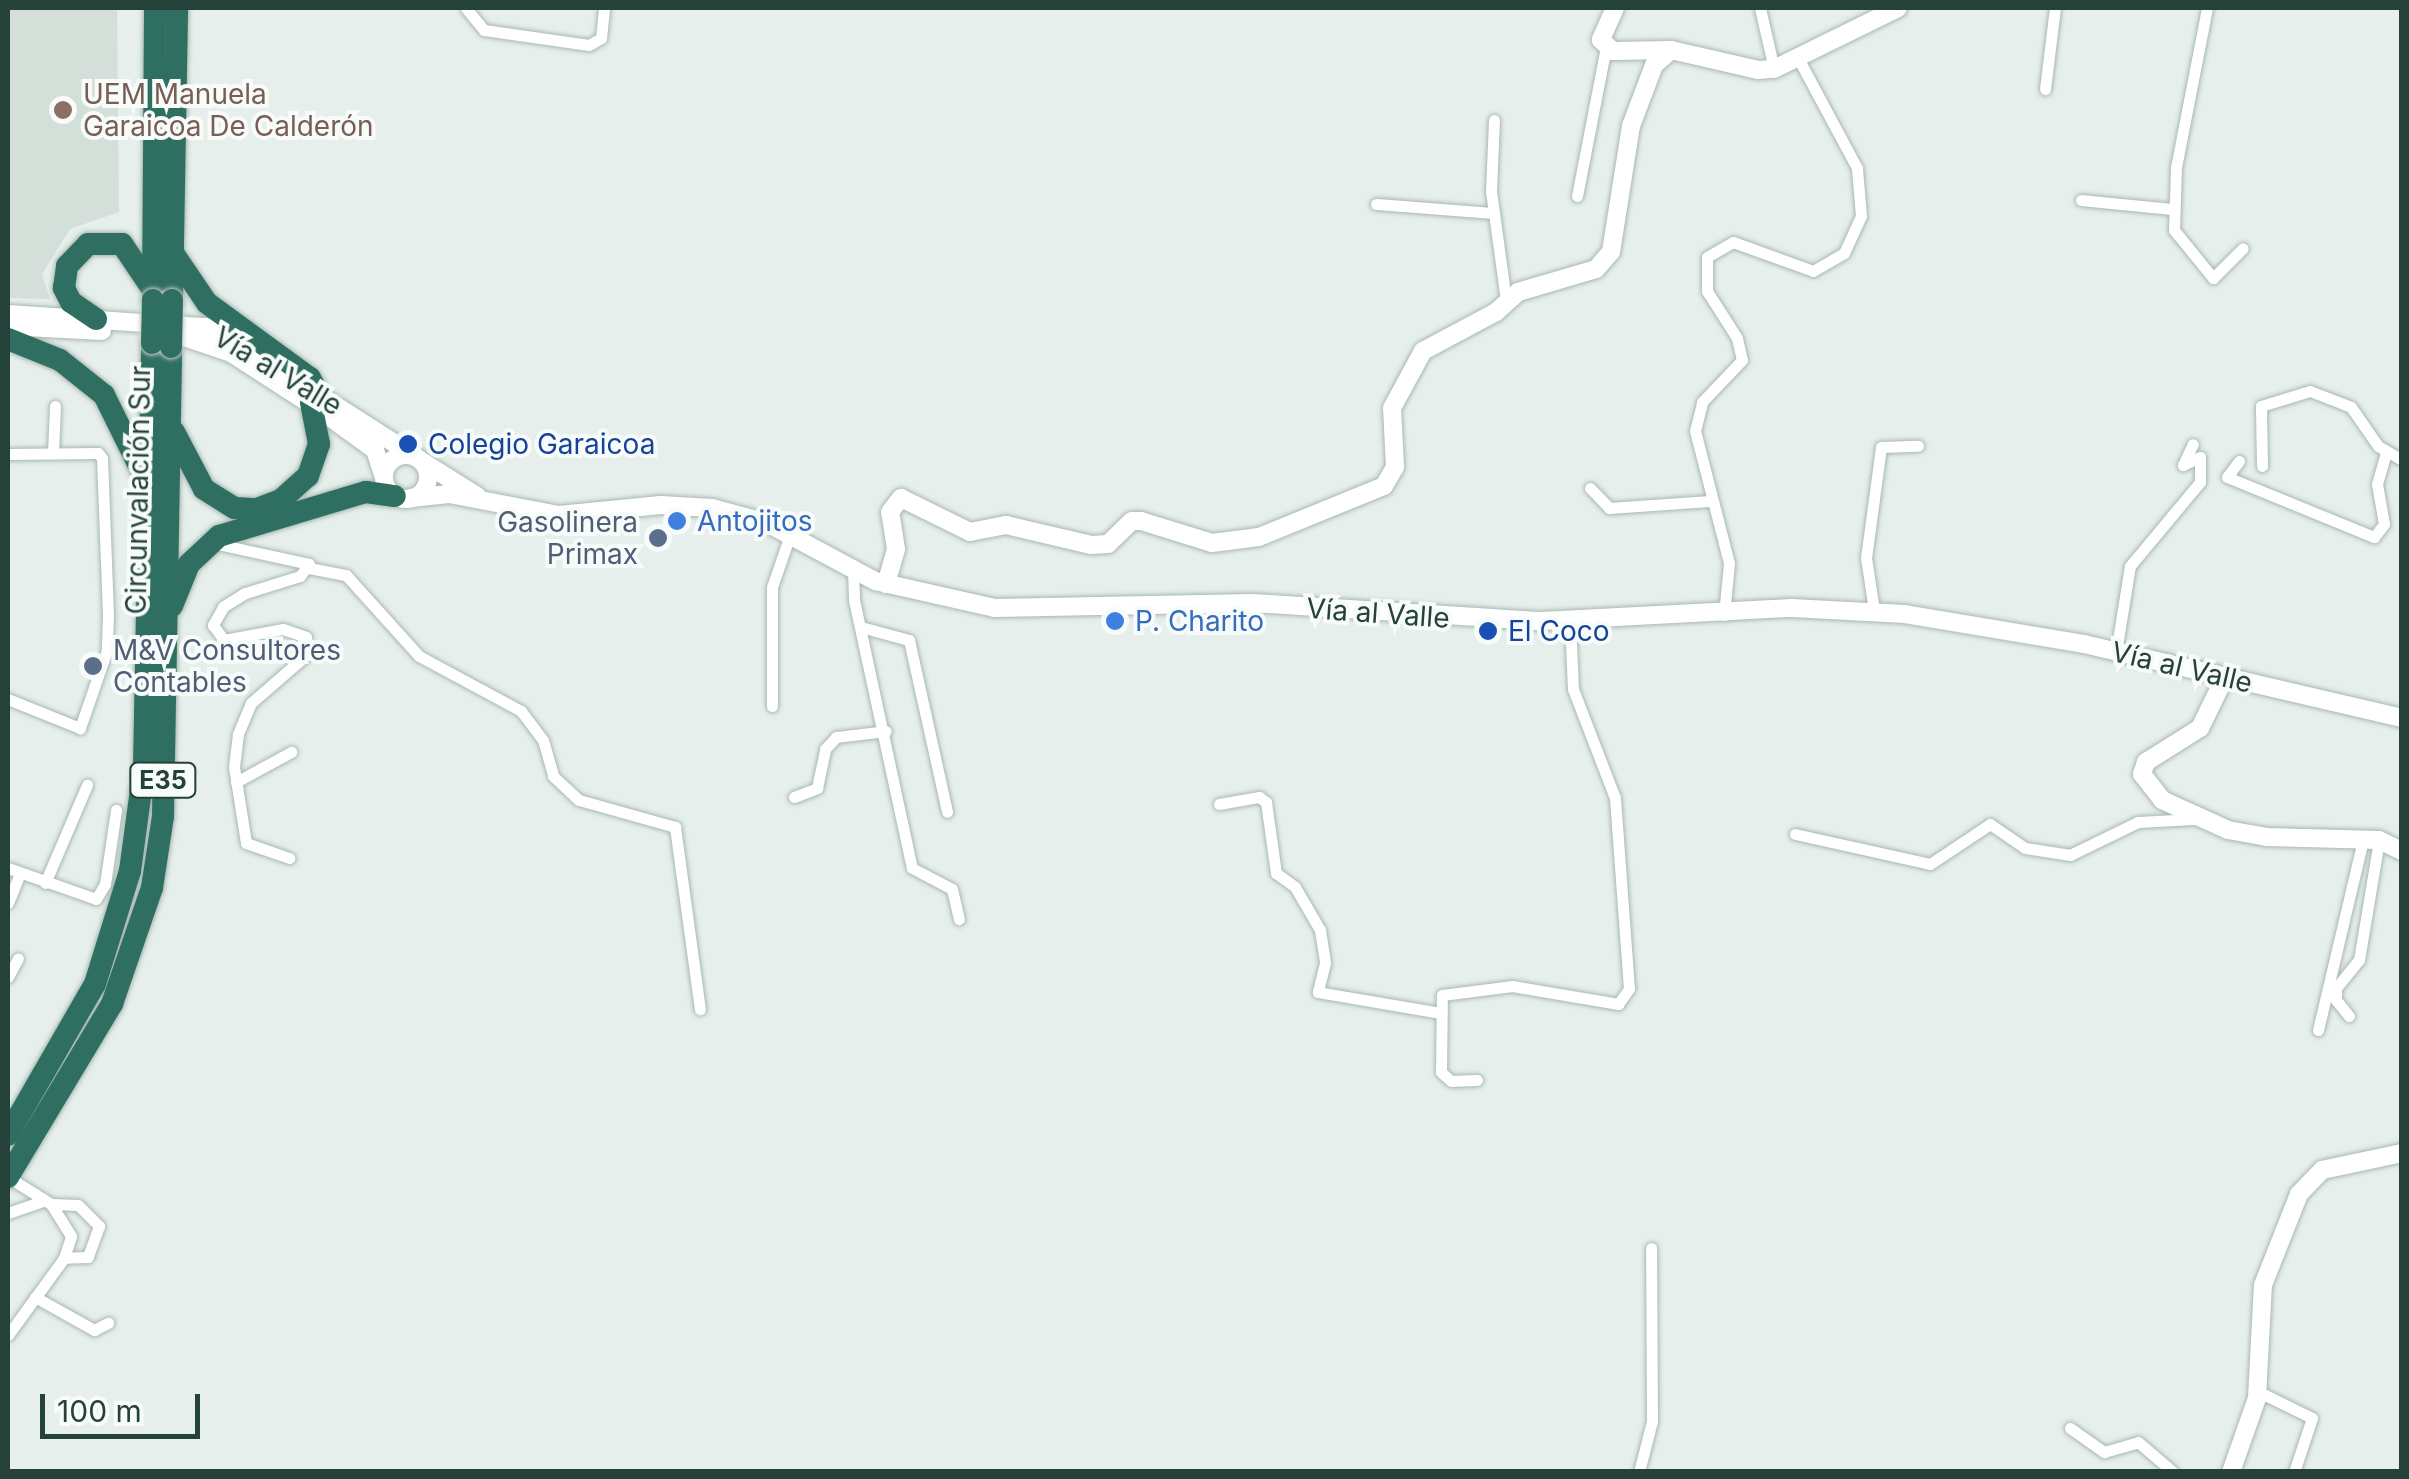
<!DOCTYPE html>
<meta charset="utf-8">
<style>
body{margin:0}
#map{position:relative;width:2409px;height:1479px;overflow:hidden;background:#e6efeb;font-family:Inter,sans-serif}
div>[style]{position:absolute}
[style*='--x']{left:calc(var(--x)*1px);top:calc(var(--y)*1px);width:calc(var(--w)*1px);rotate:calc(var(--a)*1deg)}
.built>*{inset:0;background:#d4dfda}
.roads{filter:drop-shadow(0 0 2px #a8b8b2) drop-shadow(0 0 2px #a8b8b2)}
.street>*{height:11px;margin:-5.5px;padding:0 5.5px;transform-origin:5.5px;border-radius:5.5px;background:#fff}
.secondary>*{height:18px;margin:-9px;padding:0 9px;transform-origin:9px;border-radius:9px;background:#fff}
.secondary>.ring{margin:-9px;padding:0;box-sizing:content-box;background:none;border:18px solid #fff;border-radius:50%}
.highway>*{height:22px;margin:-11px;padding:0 11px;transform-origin:11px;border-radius:11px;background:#2f6f62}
.bridges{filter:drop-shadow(0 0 2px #c2cac8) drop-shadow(0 0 2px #c2cac8)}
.highway-bridge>*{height:22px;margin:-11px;padding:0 11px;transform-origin:11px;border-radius:11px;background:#2f6f62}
.dots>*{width:28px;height:28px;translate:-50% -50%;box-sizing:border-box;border:5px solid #f7fbf9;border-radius:50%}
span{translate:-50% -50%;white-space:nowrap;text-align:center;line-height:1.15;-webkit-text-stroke:8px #f7fbf9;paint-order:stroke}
.shield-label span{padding:2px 8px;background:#f7fbf9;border:2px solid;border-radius:8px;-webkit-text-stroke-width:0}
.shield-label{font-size:25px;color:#24423a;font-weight:700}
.education-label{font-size:28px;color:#785e54}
.left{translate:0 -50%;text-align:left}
.street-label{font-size:28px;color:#24423a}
.transit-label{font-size:28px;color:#164399}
.shop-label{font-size:28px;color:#366cbe}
.service-label{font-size:28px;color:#4e5e75}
.right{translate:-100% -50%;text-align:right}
.frame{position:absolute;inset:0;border:10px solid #24423a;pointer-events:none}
.scale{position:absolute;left:40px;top:1394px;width:160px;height:45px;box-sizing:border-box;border:5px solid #24423a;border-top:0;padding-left:12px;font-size:30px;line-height:35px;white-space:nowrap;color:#24423a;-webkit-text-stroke:8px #f7fbf9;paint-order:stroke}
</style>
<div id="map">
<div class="built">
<i style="clip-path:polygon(8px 8px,117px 8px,119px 212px,70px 229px,42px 274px,50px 299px,8px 298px)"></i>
</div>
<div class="roads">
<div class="street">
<i style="--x:466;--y:8;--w:28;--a:51"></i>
<i style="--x:484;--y:30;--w:106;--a:8.1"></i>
<i style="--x:589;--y:45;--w:14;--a:-30"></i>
<i style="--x:601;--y:38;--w:30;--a:-84"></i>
<i style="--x:1760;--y:8;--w:63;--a:77.1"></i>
<i style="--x:2207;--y:8;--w:162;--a:101"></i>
<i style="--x:2176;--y:167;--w:63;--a:91.8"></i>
<i style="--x:2174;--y:230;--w:62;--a:50.9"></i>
<i style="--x:2213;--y:278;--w:42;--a:-45"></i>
<i style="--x:2045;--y:89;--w:82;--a:-83"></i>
<i style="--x:1494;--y:120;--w:71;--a:92.4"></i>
<i style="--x:1491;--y:191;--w:111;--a:82.2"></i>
<i style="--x:1577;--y:196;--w:152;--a:-79"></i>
<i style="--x:2081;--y:200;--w:91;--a:5.6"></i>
<i style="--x:1376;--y:204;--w:118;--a:4.4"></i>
<i style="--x:53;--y:453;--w:47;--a:-87.6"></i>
<i style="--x:8;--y:454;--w:90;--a:-0.6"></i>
<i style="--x:98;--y:453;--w:6;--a:51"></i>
<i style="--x:102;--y:458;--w:157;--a:87.8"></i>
<i style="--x:108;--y:615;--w:35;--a:92"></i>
<i style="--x:107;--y:650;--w:83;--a:109.1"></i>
<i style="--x:80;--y:728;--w:78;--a:-158.1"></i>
<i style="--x:2239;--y:461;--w:20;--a:127"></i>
<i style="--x:2227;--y:477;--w:159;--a:22.2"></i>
<i style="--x:2374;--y:537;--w:16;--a:-52"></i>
<i style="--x:2384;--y:524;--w:41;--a:-99.9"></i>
<i style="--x:2377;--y:484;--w:32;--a:-74"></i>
<i style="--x:2262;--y:466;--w:60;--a:-91"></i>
<i style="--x:2261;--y:406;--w:51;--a:-17"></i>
<i style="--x:2310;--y:391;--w:44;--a:21.3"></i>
<i style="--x:2351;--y:407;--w:47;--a:55.3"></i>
<i style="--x:2378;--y:446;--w:28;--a:30"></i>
<i style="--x:1590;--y:488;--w:28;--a:46"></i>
<i style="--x:1609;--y:508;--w:101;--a:-4"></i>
<i style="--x:213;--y:543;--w:98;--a:12.3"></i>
<i style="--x:309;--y:564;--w:15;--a:127"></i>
<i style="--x:300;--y:576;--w:58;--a:162.8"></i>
<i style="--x:245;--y:593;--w:26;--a:148"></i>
<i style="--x:223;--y:607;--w:21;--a:119"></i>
<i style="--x:213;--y:625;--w:19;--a:54"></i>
<i style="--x:224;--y:640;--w:60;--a:-10.6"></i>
<i style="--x:283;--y:629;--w:24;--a:19"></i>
<i style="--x:306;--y:637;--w:19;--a:93"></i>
<i style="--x:305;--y:656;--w:72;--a:139"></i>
<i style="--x:251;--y:703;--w:34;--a:113"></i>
<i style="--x:238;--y:734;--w:33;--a:97"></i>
<i style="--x:234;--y:767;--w:77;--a:81"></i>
<i style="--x:246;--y:843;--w:46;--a:19.2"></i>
<i style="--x:309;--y:568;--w:38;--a:11"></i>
<i style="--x:346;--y:575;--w:109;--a:48"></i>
<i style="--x:419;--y:656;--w:116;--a:28.3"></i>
<i style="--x:521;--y:711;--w:36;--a:53"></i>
<i style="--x:543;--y:740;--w:37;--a:74"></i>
<i style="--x:553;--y:776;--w:35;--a:43"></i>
<i style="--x:579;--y:800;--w:100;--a:15.7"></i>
<i style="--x:675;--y:827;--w:184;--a:82.2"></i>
<i style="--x:853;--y:570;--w:30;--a:88"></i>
<i style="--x:854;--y:600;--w:274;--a:77.8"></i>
<i style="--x:912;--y:868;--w:45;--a:27.7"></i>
<i style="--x:952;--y:889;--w:31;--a:77"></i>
<i style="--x:1874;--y:610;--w:53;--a:-98.7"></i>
<i style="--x:1866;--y:558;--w:112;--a:-82.3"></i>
<i style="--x:1881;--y:447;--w:37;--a:-2"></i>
<i style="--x:1724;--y:615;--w:52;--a:-84.5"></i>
<i style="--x:1729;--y:563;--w:136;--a:-104.4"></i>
<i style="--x:1695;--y:431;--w:30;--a:-76"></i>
<i style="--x:1702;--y:402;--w:58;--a:-46.4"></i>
<i style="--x:1742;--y:360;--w:23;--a:-103"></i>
<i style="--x:1737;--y:338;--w:56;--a:-122.6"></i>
<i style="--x:1707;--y:291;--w:34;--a:-90"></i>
<i style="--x:1707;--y:257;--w:30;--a:-30"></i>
<i style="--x:1733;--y:242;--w:85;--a:19.9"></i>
<i style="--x:1813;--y:271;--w:36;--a:-30"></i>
<i style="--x:1844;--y:253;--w:41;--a:-65.3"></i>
<i style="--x:1861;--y:216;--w:48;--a:-94.8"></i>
<i style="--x:1857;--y:168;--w:125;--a:-118.2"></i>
<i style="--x:861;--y:627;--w:50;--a:15.2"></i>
<i style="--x:909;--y:640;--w:176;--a:77.5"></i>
<i style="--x:2116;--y:652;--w:87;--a:-80.8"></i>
<i style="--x:2130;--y:566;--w:109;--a:-50.2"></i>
<i style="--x:2200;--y:482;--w:25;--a:-90"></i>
<i style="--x:2200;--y:457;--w:19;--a:155"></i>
<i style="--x:2183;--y:465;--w:23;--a:-65"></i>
<i style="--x:772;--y:706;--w:119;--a:-90"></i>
<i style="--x:772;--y:587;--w:55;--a:-70.9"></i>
<i style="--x:236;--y:782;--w:63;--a:-28.6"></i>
<i style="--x:794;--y:797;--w:25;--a:-21"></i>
<i style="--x:817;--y:788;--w:40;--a:-78"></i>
<i style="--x:825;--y:749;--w:16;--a:-47"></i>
<i style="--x:836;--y:737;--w:50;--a:-6.8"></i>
<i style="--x:1219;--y:804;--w:41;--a:-9.9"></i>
<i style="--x:1259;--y:797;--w:9;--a:36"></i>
<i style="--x:1266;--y:802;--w:72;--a:82"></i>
<i style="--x:1276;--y:873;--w:24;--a:36"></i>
<i style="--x:1295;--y:887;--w:50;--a:59.8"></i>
<i style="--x:1320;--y:930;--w:33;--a:81"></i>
<i style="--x:1325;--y:963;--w:30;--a:104"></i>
<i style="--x:1318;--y:992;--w:125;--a:9.7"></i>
<i style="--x:1795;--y:834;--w:138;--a:12.5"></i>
<i style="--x:1930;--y:864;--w:72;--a:-33.7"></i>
<i style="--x:1990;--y:824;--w:42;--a:34.4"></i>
<i style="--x:2025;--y:848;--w:46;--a:8.8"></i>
<i style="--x:2070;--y:855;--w:76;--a:-25.9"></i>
<i style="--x:2138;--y:822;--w:56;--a:-3.1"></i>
<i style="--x:8;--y:868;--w:93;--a:19.4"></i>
<i style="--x:96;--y:899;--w:17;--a:-59"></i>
<i style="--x:105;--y:884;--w:75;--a:-81.5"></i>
<i style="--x:45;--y:883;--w:107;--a:-66.8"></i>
<i style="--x:8;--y:903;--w:32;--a:-68"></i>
<i style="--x:8;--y:977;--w:21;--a:-62"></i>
<i style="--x:2349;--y:1016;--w:21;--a:-129"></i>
<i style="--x:2336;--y:1000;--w:12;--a:-90"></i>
<i style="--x:2336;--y:988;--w:36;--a:-51"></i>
<i style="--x:2359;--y:960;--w:122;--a:-80.5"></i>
<i style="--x:2318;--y:1030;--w:195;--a:-76.7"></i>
<i style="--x:1477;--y:1080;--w:26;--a:178"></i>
<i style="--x:1451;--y:1081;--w:13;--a:-138"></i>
<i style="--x:1441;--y:1072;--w:77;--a:-89.3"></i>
<i style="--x:1442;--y:995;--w:71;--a:-7.3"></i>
<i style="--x:1512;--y:986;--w:108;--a:9.6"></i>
<i style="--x:1618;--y:1004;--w:19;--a:-54"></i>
<i style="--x:1629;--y:989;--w:192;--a:-94.2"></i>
<i style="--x:1615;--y:798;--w:117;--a:-111.1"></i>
<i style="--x:1573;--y:689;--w:69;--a:-92.5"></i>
<i style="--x:51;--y:1204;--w:27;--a:2"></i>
<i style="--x:78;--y:1205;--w:30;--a:45"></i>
<i style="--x:99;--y:1226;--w:33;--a:110"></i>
<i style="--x:88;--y:1257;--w:24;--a:178"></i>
<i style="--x:8;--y:1213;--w:36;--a:-19"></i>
<i style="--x:35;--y:1297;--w:68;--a:29.2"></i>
<i style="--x:94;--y:1330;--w:16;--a:-27"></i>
<i style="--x:8;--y:1335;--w:95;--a:-54"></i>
<i style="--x:64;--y:1258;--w:23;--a:-72"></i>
<i style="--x:71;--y:1236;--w:38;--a:-122"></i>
<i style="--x:51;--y:1204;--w:51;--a:-147.9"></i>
<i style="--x:2257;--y:1391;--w:61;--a:26.1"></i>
<i style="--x:2312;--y:1418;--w:57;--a:108.4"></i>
<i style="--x:2070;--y:1428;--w:42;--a:35.2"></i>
<i style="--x:2104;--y:1452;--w:35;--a:-16"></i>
<i style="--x:2138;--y:1442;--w:46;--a:40.6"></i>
<i style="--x:1639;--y:1472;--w:53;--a:-75.7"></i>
<i style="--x:1652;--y:1421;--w:173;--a:-90.3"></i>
</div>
<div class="secondary">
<i style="--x:1615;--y:8;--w:35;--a:114"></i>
<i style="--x:1601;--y:40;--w:16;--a:43"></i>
<i style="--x:1613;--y:51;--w:58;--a:-1"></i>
<i style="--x:1671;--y:50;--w:89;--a:12.9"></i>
<i style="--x:1758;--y:70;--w:16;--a:-4"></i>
<i style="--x:1774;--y:69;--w:138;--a:-26.2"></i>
<i style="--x:8;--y:314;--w:198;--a:3.8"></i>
<i style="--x:206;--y:327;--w:96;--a:30"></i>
<i style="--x:8;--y:326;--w:94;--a:3"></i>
<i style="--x:178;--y:335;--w:56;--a:18.8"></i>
<i style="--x:231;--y:353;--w:111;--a:32.8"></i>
<i style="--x:324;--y:413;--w:63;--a:36"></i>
<i style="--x:375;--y:450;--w:28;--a:72"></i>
<i style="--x:310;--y:389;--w:126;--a:32.7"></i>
<i class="ring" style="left:384px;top:455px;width:26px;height:26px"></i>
<i style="--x:423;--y:462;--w:64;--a:32.2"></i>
<i style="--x:411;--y:498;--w:38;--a:-6"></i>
<i style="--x:449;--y:494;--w:112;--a:10.8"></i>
<i style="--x:559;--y:515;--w:102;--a:-5.6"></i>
<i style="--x:661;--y:505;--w:51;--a:3.4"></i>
<i style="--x:712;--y:508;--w:57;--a:15.3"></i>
<i style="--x:767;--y:523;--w:123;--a:28.2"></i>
<i style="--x:875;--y:581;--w:123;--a:12.7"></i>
<i style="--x:995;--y:608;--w:258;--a:-1.1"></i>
<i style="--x:1253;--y:603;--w:289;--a:3.6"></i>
<i style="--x:1541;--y:621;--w:251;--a:-3"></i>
<i style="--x:1792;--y:608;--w:113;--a:3"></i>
<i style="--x:1905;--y:614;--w:181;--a:9.5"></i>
<i style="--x:2084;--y:644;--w:326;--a:13.1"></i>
<i style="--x:886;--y:584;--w:36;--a:-74"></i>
<i style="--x:896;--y:549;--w:37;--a:-99"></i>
<i style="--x:890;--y:512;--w:18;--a:-52"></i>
<i style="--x:901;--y:498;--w:77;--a:26.2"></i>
<i style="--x:970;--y:532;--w:37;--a:-11"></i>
<i style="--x:1006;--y:525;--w:87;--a:13.2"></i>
<i style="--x:1091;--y:545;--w:17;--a:-3"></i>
<i style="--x:1108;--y:544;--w:33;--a:-44"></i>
<i style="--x:1132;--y:521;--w:9;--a:0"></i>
<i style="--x:1141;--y:521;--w:74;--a:17.2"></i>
<i style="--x:1212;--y:543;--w:47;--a:-7.3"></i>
<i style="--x:1259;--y:537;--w:135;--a:-22.2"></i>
<i style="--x:1384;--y:486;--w:22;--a:-60"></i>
<i style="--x:1395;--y:467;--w:59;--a:-92.9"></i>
<i style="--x:1392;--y:408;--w:65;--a:-61.5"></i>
<i style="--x:1423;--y:351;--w:83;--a:-28.1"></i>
<i style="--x:1496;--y:312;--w:30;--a:-42"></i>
<i style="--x:1518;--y:292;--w:81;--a:-16.4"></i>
<i style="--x:1596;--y:269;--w:23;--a:-49"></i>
<i style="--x:1611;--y:252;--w:128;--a:-81"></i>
<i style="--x:1631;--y:126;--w:65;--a:-69.3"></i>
<i style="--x:1654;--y:65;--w:23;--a:-41"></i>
<i style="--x:2225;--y:677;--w:57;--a:116.1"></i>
<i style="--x:2200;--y:728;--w:64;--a:147.8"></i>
<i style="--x:2146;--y:762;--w:13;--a:108"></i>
<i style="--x:2142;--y:774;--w:33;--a:52"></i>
<i style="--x:2162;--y:800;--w:72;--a:24.4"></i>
<i style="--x:2228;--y:830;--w:39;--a:10"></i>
<i style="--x:2266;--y:837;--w:113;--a:1.5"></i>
<i style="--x:2379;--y:840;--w:25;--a:26"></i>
<i style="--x:2231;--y:1472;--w:78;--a:-70.6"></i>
<i style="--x:2257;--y:1398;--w:113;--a:-87"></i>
<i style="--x:2263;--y:1285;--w:98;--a:-68.4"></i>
<i style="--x:2299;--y:1194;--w:33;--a:-46"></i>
<i style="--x:2322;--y:1170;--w:82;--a:-12"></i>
</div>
<div class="highway">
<i style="--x:173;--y:253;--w:60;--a:55.8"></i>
<i style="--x:207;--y:303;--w:127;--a:36.1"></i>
<i style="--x:310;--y:378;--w:18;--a:63"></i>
<i style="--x:153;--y:300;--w:292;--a:-89.6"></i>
<i style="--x:172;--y:300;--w:292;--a:-89"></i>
<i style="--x:96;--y:319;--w:30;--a:-146"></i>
<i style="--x:71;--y:302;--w:16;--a:-117"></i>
<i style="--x:64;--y:288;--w:22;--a:-82"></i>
<i style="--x:67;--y:266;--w:30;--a:-46"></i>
<i style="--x:88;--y:244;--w:34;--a:0"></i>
<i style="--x:122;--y:244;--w:52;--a:56"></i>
<i style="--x:8;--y:339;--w:56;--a:22"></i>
<i style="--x:60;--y:360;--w:56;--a:38.5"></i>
<i style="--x:104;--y:395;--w:93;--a:63.7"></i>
<i style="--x:174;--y:432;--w:64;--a:62.2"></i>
<i style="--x:204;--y:489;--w:36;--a:32"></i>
<i style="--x:235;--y:508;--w:22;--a:3"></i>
<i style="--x:257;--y:509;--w:26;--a:-21"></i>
<i style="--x:281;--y:500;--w:36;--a:-42"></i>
<i style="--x:308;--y:476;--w:34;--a:-71"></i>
<i style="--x:319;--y:444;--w:42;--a:-101"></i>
<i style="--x:172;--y:606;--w:45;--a:-68"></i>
<i style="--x:189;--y:564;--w:41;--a:-43"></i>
<i style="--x:219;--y:536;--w:153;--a:-16.7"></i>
<i style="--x:366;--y:492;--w:29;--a:8"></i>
<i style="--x:8;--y:1135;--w:174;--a:-60.1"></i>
<i style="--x:95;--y:984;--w:118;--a:-72.8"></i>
<i style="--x:130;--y:871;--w:104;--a:-82.3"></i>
<i style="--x:144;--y:768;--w:425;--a:-88.9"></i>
<i style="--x:8;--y:1177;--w:202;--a:-59"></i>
<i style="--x:112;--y:1004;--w:123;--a:-71"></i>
<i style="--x:152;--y:888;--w:73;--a:-81.3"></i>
<i style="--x:163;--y:816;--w:469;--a:-89"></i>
</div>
</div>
<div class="bridges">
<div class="highway-bridge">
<i style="--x:152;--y:343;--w:43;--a:-88.7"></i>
<i style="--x:171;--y:347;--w:47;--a:-88.8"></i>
</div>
</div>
<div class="dots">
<i style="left:63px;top:110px;background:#8d6e63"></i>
<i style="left:408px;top:444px;background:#1a4fb4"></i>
<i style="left:677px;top:521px;background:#3f7fe0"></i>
<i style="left:658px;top:538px;background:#5c6f8a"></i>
<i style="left:1115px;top:621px;background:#3f7fe0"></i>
<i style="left:1488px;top:631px;background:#1a4fb4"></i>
<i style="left:93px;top:666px;background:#5c6f8a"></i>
</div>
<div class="shield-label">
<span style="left:163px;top:780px">E35</span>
</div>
<div class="education-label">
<span class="left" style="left:83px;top:110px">UEM Manuela<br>Garaicoa De Calderón</span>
</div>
<div class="street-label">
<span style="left:278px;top:371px;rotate:31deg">Vía al Valle</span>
<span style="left:138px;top:490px;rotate:-89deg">Circunvalación Sur</span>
<span style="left:1378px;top:613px;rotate:4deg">Vía al Valle</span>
<span style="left:2182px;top:667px;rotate:13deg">Vía al Valle</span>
</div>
<div class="transit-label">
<span class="left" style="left:428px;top:444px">Colegio Garaicoa</span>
<span class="left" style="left:1508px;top:631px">El Coco</span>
</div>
<div class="shop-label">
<span class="left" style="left:697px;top:521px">Antojitos</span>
<span class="left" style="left:1135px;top:621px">P. Charito</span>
</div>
<div class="service-label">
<span class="right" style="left:638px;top:538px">Gasolinera<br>Primax</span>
<span class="left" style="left:113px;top:666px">M&amp;V Consultores<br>Contables</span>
</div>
<div class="frame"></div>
<div class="scale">100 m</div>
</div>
